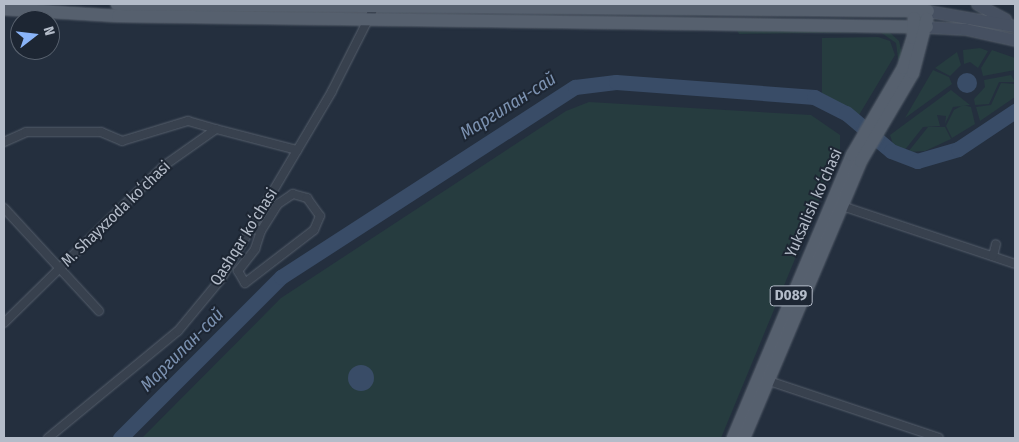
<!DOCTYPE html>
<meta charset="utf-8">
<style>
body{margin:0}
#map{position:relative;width:1019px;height:442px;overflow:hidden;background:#242f3e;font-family:"Fira Sans Condensed",sans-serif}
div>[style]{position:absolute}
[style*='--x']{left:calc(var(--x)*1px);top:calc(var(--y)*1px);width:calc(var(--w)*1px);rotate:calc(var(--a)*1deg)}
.green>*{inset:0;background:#263c3f}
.water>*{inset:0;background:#394c67}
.round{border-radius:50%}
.river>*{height:15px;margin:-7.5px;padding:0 7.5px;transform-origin:7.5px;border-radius:7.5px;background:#394c67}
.roads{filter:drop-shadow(0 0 1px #565f6c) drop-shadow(0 0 1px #565f6c)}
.minor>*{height:8px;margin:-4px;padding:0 4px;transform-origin:4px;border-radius:4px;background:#38414e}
.secondary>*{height:11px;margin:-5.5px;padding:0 5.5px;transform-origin:5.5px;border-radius:5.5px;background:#465061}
.primary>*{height:12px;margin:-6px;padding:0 6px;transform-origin:6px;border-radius:6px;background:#56606e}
span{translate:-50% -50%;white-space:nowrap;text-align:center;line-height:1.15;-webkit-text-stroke:4px #1d2633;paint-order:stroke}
.shield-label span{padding:1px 4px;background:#1d2633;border:1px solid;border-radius:4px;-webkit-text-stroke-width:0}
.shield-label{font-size:15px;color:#b4bcc9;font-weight:700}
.street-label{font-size:16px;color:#b4bcc9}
.water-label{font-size:18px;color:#7c92b1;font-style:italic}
.frame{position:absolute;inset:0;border:5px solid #b4bcc9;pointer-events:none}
.north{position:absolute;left:10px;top:10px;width:50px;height:50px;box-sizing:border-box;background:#1d2633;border:1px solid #59626f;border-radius:50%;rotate:74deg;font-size:14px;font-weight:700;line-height:20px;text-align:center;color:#b4bcc9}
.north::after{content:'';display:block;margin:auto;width:18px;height:22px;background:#8ab4f8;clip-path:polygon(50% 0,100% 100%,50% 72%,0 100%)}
</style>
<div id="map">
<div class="green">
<i style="clip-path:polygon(876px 29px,888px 31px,899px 41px,902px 54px,899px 66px,896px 43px)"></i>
<i style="clip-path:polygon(737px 30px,872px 32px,739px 34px)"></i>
<i style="clip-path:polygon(878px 37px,890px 41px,895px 55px,859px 115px,822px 93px,822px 38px)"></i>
<i style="clip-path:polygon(980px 48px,988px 51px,978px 68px,970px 62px,964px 64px,963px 50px)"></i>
<i style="clip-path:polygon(992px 50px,1015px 58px,1015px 70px,983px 76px,981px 68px)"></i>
<i style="clip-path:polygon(957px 52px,961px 65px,950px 76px,935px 68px)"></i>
<i style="clip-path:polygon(933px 70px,949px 77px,952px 84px,905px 118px)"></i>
<i style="clip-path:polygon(1011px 75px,1015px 82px,999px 82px,989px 104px,975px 105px,974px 99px,985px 87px,984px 80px)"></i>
<i style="clip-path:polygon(1001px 83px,1015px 84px,1015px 97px,980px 121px,976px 107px,991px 105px)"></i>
<i style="clip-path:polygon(951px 90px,970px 105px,953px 107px,945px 124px,946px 116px,937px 115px,940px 126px,923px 127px,904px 151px,893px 144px,890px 135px)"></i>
<i style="clip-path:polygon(589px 102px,811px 115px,840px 135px,840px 150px,721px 438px,142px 438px,281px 298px,566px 111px)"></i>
<i style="clip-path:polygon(963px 105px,971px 107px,975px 124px,952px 138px,946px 126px,954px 110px)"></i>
<i style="clip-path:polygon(928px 127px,945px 127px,951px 139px,925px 151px,908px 152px)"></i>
</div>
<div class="water">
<i class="round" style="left:957px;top:73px;width:20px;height:20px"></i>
<i class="round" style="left:348px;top:365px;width:26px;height:26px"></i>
</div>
<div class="river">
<i style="--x:120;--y:438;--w:228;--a:-45"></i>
<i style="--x:281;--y:277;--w:350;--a:-32.9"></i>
<i style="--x:575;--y:87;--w:41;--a:-7"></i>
<i style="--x:616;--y:82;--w:199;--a:4.3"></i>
<i style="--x:814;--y:97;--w:36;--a:27"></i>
<i style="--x:846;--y:113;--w:59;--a:40.2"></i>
<i style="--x:891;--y:151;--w:28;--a:21"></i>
<i style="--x:917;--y:161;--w:43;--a:-16.3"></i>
<i style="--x:958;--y:149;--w:69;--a:-33.7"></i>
</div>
<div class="roads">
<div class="minor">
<i style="--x:4;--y:142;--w:24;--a:-24"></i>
<i style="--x:26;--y:132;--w:75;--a:0"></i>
<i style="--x:101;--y:132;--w:23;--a:23"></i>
<i style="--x:122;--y:141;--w:69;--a:-16.9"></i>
<i style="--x:188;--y:121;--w:29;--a:16"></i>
<i style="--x:842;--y:206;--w:182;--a:18.5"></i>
<i style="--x:4;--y:208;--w:140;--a:47.3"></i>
<i style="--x:251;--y:228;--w:10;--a:17"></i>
<i style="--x:261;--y:231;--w:32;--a:-58"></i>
<i style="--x:278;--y:204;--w:18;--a:-34"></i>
<i style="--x:293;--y:194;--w:15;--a:16"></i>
<i style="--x:307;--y:198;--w:22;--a:54"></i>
<i style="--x:320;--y:216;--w:15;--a:113"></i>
<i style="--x:314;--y:230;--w:87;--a:142.5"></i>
<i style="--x:245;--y:283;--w:14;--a:-120"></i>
<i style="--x:238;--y:271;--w:28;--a:-52"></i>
<i style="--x:255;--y:249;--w:19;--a:-72"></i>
<i style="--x:993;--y:256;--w:12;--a:-76"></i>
<i style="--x:4;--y:323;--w:226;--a:-44.5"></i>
<i style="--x:165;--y:165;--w:62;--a:-35.2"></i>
<i style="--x:216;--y:129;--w:84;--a:14.5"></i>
<i style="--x:769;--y:381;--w:179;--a:18.5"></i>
<i style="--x:48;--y:438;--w:168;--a:-39.5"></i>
<i style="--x:178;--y:331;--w:67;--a:-50.4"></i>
<i style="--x:221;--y:279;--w:218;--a:-59.4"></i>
<i style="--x:332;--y:91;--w:97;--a:-63.2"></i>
</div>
<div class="secondary">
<i style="--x:977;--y:4;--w:32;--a:28"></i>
<i style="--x:928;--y:11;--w:88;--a:9.8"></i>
<i style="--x:927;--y:27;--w:38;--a:3"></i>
<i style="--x:965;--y:29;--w:51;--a:12.4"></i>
</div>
<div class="primary">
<i style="--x:117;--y:4;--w:811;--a:0.49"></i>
<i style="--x:4;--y:9;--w:114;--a:3.5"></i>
<i style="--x:118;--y:16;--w:809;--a:0.78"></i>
<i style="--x:733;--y:438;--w:307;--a:-67.2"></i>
<i style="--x:852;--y:155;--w:101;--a:-59.6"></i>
<i style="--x:903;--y:68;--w:32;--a:-72"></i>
<i style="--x:913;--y:38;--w:20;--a:-87"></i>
<i style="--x:744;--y:438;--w:301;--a:-67.1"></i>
<i style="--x:861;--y:161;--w:102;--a:-59.4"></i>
<i style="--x:913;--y:73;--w:56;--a:-75.5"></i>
</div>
</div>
<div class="shield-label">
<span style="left:791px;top:296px">D089</span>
</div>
<div class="street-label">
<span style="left:814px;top:203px;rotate:-66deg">Yuksalish koʻchasi</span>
<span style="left:116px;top:214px;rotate:-44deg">M. Shayxzoda koʻchasi</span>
<span style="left:244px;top:237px;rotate:-58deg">Qashqar koʻchasi</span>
</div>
<div class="water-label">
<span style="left:508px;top:106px;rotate:-32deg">Маргилан-сай</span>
<span style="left:182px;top:350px;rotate:-45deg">Маргилан-сай</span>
</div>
<div class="frame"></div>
<div class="north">N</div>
</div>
